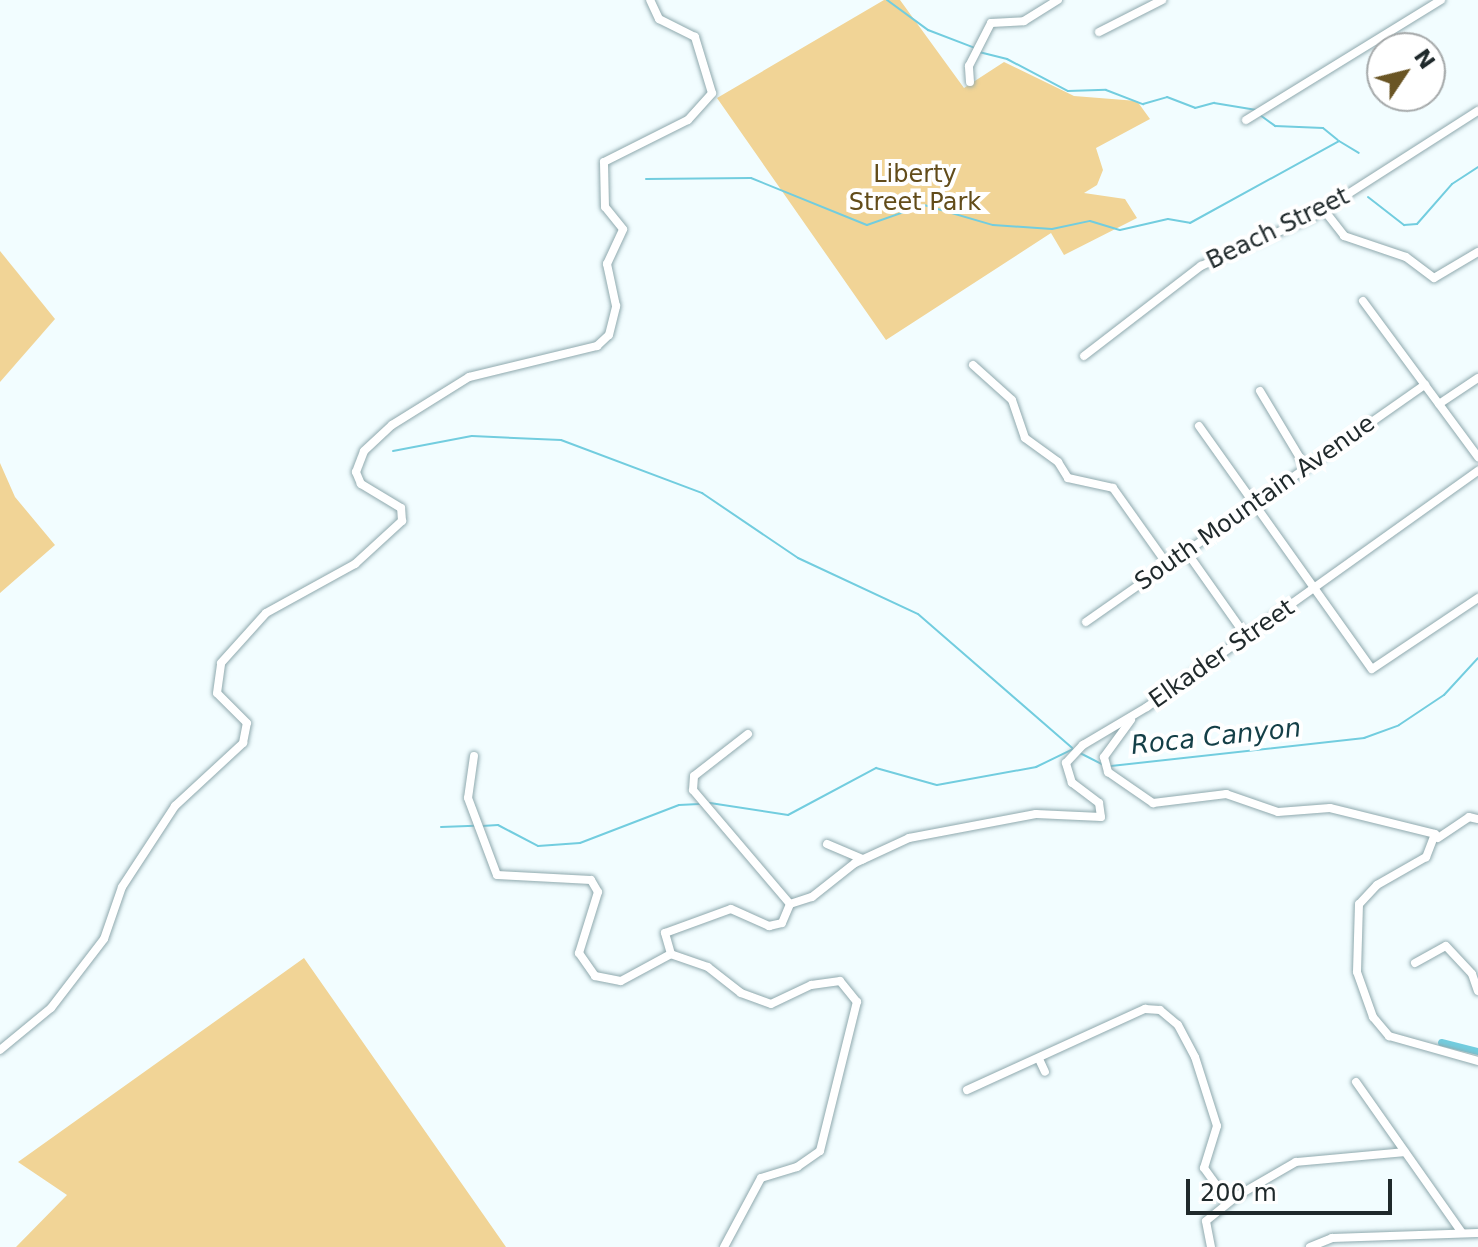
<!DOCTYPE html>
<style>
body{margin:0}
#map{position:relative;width:1478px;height:1247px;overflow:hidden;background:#f2fdff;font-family:"DejaVu Sans",sans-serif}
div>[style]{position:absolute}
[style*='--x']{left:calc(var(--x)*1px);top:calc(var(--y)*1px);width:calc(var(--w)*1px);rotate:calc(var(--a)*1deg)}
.green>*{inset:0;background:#f1d496}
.stream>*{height:2px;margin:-1px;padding:0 1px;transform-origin:1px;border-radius:1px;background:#72cddf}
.canal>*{height:7px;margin:-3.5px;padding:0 3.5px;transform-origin:3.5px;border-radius:3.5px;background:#72cddf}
.roads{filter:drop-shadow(0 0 2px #8fa9ae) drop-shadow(0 0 2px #8fa9ae)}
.street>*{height:8px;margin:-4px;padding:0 4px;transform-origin:4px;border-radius:4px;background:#fff}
span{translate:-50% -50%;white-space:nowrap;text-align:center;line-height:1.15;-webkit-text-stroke:8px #fff;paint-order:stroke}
.park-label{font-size:24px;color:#624c1a}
.street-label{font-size:24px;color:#1f292b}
.water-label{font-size:26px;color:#143f47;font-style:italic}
.north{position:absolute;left:1366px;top:32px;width:80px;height:80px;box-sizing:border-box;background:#fff;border:2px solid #a5a9aa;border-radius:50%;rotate:55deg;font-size:22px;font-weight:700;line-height:32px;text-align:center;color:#1f292b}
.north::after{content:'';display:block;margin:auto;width:28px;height:36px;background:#6a5524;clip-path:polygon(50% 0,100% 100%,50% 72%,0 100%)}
.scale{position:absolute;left:1186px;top:1179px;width:206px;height:36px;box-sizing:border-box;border:4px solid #1f292b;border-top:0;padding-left:10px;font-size:24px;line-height:28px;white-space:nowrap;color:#1f292b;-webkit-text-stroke:6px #fff;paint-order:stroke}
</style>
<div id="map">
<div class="green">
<i style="clip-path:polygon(884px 0,900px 0,964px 88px,1004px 62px,1074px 96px,1137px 101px,1150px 119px,1096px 148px,1103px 170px,1097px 185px,1084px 193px,1125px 199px,1137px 218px,1064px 255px,1051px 233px,886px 340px,717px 98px)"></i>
<i style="clip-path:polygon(0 251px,55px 319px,0 382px)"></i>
<i style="clip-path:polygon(0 463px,15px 497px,55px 545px,0 593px)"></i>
<i style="clip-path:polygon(304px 958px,506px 1247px,16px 1247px,67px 1195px,18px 1162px)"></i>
</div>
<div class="stream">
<i style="--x:887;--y:0;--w:51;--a:36.2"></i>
<i style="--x:928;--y:30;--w:50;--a:21"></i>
<i style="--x:979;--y:52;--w:29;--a:14"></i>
<i style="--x:1007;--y:59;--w:69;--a:27.7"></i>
<i style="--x:1068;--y:91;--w:38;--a:-2"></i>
<i style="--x:1106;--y:90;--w:40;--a:21"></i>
<i style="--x:1143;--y:104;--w:25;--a:-16"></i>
<i style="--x:1167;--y:97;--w:30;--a:21"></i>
<i style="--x:1195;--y:108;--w:20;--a:-15"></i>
<i style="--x:1214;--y:103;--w:43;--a:9.5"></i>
<i style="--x:1260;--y:115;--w:19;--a:36"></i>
<i style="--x:1275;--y:126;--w:48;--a:2.4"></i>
<i style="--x:1323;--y:128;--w:19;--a:39"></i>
<i style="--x:646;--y:179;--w:105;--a:-0.5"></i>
<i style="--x:751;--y:178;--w:125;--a:22.1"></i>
<i style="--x:867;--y:225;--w:60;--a:-19.3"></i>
<i style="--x:924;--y:205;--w:72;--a:16.2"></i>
<i style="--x:993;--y:225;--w:59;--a:3.9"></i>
<i style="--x:1052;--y:229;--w:39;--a:-12"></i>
<i style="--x:1090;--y:221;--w:31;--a:17"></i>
<i style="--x:1120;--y:230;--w:49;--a:-12.9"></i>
<i style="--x:1168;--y:219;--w:22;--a:10"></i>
<i style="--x:1190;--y:223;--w:170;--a:-28.8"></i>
<i style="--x:1339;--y:141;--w:23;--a:31"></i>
<i style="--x:1368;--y:197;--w:46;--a:37.9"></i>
<i style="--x:1404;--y:225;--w:13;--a:-4"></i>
<i style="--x:1417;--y:224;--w:53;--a:-48.8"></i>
<i style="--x:1452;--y:184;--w:31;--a:-33"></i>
<i style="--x:393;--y:451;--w:80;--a:-10.8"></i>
<i style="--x:472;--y:436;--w:89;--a:2.6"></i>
<i style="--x:561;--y:440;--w:151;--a:20.6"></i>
<i style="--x:702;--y:493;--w:116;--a:34.1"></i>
<i style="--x:798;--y:558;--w:132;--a:25"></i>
<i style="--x:918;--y:614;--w:204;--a:41"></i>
<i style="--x:1078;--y:752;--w:29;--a:27"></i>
<i style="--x:1111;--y:766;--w:255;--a:-6.3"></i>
<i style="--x:1364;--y:738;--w:37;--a:-20"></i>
<i style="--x:1399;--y:725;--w:54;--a:-33.7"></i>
<i style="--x:1444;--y:695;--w:50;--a:-47.4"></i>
<i style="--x:710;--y:803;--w:79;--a:8.7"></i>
<i style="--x:788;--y:815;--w:100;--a:-28.1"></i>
<i style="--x:876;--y:768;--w:63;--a:15.6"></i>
<i style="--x:937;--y:785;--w:101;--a:-10.3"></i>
<i style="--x:1036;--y:767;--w:41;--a:-25.9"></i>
<i style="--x:482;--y:826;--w:16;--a:-4"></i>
<i style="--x:498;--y:825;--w:45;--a:27.7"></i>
<i style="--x:538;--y:846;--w:42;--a:-4.1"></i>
<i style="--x:580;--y:843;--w:106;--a:-21"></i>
<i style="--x:679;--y:805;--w:20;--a:-3"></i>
<i style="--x:441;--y:827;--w:34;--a:-2"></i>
</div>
<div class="canal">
<i style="--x:1441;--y:1042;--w:38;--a:14"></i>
</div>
<div class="roads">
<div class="street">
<i style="--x:1099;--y:32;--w:71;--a:-26.9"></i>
<i style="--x:970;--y:82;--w:16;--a:-94"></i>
<i style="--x:969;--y:66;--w:48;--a:-62.9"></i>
<i style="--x:991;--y:23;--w:33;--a:-3"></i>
<i style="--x:1024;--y:21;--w:40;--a:-32"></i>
<i style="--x:1246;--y:120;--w:229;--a:-31.6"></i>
<i style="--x:1324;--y:210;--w:33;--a:52"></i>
<i style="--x:1344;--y:236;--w:65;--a:18.7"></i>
<i style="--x:1406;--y:257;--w:35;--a:37"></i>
<i style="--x:1434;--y:278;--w:51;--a:-30.6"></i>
<i style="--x:1363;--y:301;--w:194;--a:53.6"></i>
<i style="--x:1084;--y:356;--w:148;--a:-37.6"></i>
<i style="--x:1201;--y:266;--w:121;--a:-23.8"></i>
<i style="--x:1312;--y:217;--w:197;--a:-32.6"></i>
<i style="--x:973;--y:365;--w:52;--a:41.9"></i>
<i style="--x:1012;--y:400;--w:40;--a:71.1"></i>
<i style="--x:1025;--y:438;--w:41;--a:36"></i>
<i style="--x:1058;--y:462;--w:19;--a:58"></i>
<i style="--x:1068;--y:478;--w:46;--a:12.5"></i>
<i style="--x:1113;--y:488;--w:93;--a:54.6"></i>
<i style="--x:1260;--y:391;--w:90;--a:59.1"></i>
<i style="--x:1439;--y:404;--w:47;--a:-33.7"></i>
<i style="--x:1199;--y:426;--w:298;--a:54.6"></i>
<i style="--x:1372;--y:669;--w:128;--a:-33.8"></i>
<i style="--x:1186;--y:551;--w:104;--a:54.8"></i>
<i style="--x:1086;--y:622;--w:414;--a:-35"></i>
<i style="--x:1131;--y:720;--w:46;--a:126.1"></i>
<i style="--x:1104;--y:757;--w:16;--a:75"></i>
<i style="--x:1108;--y:772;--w:55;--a:34.6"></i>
<i style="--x:1153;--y:803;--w:74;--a:-7"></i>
<i style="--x:1226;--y:794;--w:55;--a:19.1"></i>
<i style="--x:1278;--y:812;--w:52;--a:-4.4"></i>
<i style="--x:1330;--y:808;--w:108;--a:13.9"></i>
<i style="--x:1435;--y:834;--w:25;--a:111"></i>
<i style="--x:1426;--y:857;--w:56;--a:150.3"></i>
<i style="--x:1377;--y:885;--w:26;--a:133"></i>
<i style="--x:1359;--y:904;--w:68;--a:91.7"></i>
<i style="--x:1357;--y:972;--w:48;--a:70.4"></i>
<i style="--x:1373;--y:1017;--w:25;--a:50"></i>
<i style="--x:1389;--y:1036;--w:92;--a:15.7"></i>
<i style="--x:748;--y:734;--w:68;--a:142.1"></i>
<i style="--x:694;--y:776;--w:14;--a:94"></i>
<i style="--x:693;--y:790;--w:150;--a:49.6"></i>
<i style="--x:474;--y:756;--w:42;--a:98.1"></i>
<i style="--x:468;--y:798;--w:82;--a:69.4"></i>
<i style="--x:497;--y:875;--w:94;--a:3"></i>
<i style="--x:591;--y:880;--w:14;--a:60"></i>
<i style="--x:598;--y:892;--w:64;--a:107.3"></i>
<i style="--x:579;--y:953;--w:28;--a:55"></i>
<i style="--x:595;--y:976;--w:26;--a:11"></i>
<i style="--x:621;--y:981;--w:57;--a:-28.4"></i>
<i style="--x:1438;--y:838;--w:37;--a:-34"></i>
<i style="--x:1469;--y:817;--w:9;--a:13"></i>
<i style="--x:827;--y:844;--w:39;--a:23"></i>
<i style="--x:790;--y:904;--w:23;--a:-18"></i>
<i style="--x:812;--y:897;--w:55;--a:-38.3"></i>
<i style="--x:855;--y:863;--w:60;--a:-24.8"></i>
<i style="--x:909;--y:838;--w:129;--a:-10.7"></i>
<i style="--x:1036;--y:814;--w:65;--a:2.6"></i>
<i style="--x:1101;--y:817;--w:14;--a:-98"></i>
<i style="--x:1099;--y:803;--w:34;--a:-143"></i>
<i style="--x:1072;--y:783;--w:21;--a:-107"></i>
<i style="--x:1066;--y:763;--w:25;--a:-47"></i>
<i style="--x:1083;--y:745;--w:74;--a:-30.7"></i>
<i style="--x:1147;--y:707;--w:407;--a:-35.5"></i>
<i style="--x:1415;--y:963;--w:35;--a:-29"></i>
<i style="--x:1446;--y:946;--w:38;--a:47"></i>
<i style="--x:1472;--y:974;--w:18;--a:71"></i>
<i style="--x:0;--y:1050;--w:66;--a:-39.5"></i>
<i style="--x:51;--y:1008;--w:87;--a:-52.5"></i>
<i style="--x:104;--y:939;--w:55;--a:-70.9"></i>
<i style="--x:122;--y:887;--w:97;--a:-56.8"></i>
<i style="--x:175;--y:806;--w:93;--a:-42.8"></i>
<i style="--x:243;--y:743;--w:20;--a:-79"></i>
<i style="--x:247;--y:723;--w:42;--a:-135"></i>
<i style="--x:217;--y:693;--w:30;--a:-82"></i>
<i style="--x:221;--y:663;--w:67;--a:-48"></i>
<i style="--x:266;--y:613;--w:102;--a:-28.8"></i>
<i style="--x:355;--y:564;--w:64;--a:-42.5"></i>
<i style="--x:402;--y:521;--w:13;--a:-94"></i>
<i style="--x:401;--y:508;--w:47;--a:-149"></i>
<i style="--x:361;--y:484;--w:13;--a:-113"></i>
<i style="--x:356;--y:472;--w:22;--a:-69"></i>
<i style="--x:364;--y:451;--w:38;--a:-43"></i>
<i style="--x:392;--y:425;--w:91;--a:-31.9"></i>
<i style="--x:469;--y:377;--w:132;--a:-13.6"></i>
<i style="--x:597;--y:346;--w:16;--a:-43"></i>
<i style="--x:609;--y:335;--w:30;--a:-76"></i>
<i style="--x:616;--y:306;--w:43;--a:-102.1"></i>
<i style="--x:607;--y:264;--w:38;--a:-65"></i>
<i style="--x:623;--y:229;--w:28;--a:-129"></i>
<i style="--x:605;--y:207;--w:45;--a:-91.3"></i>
<i style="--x:604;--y:162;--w:94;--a:-26.6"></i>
<i style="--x:688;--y:120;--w:36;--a:-48"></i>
<i style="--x:712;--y:93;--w:59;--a:-106.9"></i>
<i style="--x:695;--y:37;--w:40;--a:-153.4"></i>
<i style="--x:659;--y:19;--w:21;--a:-115"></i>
<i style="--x:1039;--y:1059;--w:14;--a:65"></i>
<i style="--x:1356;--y:1082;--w:184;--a:54.9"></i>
<i style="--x:967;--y:1090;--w:196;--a:-24.5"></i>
<i style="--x:1145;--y:1009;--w:15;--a:4"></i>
<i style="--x:1160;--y:1010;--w:23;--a:40"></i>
<i style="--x:1178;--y:1025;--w:36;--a:62"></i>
<i style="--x:1195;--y:1057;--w:72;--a:72.3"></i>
<i style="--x:1217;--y:1126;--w:44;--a:107.2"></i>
<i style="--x:1204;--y:1168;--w:34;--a:54"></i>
<i style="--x:1224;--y:1196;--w:13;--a:0"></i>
<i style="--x:1237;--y:1196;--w:68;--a:-30"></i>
<i style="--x:1296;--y:1162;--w:109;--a:-5.2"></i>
<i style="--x:724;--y:1247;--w:78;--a:-61.8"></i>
<i style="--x:761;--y:1178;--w:38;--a:-17"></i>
<i style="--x:797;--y:1167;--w:28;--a:-35"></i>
<i style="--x:820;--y:1151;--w:154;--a:-76.1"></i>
<i style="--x:857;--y:1002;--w:27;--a:-129"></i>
<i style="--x:840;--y:981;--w:29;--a:172"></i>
<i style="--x:811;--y:985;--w:44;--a:154.6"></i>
<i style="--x:771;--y:1004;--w:32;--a:-160"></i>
<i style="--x:741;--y:993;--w:42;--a:-141.8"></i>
<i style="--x:708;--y:967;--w:39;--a:-161"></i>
<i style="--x:671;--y:954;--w:22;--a:-106"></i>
<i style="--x:665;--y:933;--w:70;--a:-20"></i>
<i style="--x:731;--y:909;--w:42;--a:24.1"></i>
<i style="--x:769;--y:926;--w:13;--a:-13"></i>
<i style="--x:782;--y:923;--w:21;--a:-67"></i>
<i style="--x:1211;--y:1247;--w:26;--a:-101"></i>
<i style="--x:1206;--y:1221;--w:40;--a:-39"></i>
<i style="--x:1310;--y:1247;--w:24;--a:-22"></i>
<i style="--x:1332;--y:1238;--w:146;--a:-2"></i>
</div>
</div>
<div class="park-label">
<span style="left:915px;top:189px">Liberty<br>Street Park</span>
</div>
<div class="street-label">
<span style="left:1278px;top:229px;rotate:-26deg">Beach Street</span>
<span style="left:1255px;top:503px;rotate:-35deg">South Mountain Avenue</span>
<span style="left:1222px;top:654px;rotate:-35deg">Elkader Street</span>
</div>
<div class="water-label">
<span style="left:1216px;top:737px;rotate:-6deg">Roca Canyon</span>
</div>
<div class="north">N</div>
<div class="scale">200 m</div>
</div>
